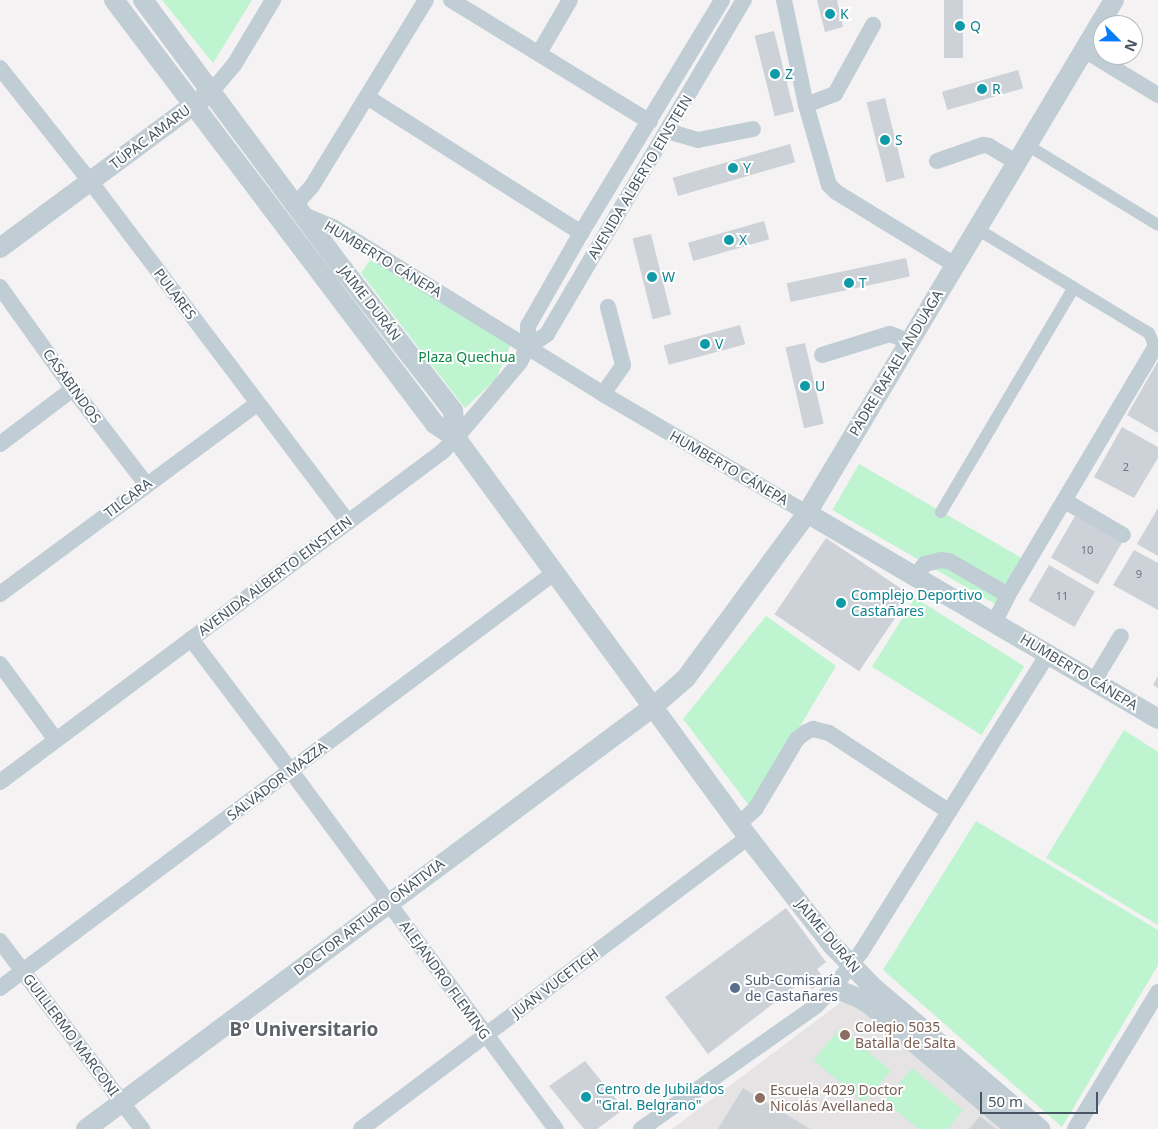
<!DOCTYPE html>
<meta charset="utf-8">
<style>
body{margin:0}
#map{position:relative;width:1158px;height:1129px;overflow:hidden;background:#f4f2f2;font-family:"Noto Sans",sans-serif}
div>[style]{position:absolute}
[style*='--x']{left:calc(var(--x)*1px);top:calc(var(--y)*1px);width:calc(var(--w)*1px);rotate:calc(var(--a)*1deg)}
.education>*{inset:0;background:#e5e3e4}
.green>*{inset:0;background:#bef4d0;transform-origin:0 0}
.building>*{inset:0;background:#cdd1d8;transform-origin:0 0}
.pedestrian>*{height:12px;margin:-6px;padding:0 6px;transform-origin:6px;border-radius:6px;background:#c1cdd4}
.minor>*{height:16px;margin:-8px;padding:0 8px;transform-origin:8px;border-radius:8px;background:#c1cdd4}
.tertiary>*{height:20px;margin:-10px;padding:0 10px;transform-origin:10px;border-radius:10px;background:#c1cdd4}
.dots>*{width:14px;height:14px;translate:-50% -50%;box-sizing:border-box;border:2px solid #fff;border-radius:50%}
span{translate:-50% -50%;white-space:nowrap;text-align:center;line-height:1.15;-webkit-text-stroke:4px #fff;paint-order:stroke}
.number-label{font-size:11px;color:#687580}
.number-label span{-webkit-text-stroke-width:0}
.culture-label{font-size:14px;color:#0d838f}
.left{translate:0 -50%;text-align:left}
.street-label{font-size:14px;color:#475662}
.park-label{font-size:14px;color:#0e8745}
.service-label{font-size:14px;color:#4e5e75}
.education-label{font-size:14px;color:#785e54}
.district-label{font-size:19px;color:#5d6268;font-weight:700}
.north{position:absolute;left:1093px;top:15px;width:50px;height:50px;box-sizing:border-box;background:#fff;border:1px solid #b5bbc0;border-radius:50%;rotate:113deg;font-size:14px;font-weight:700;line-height:20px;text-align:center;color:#475662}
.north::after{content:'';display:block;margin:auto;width:18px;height:22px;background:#077cf8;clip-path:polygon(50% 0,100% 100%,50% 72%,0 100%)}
.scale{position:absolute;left:980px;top:1092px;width:118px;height:22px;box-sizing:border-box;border:2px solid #475662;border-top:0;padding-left:6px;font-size:15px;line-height:18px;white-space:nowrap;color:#475662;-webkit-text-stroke:4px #fff;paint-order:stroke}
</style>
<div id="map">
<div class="education">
<i style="clip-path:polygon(840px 1003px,854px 1003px,1006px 1129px,672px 1129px)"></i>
</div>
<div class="green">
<i style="clip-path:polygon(162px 0,252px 0,213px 63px)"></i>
<i style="clip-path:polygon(371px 259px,511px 344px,496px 379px,465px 408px,361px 273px)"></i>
<i style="left:859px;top:464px;width:190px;height:53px;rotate:30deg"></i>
<i style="left:915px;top:598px;width:129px;height:81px;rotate:32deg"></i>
<i style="clip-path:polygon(766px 616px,836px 666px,751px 808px,683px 719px)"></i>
<i style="clip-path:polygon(1124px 730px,1158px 752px,1158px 925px,1046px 858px)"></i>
<i style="clip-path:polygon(976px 821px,1158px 930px,1158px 965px,1062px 1127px,883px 970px)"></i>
<i style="left:841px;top:1028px;width:66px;height:42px;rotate:41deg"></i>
<i style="clip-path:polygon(912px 1068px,963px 1110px,948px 1129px,918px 1129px,885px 1101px)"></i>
</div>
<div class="building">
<i style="clip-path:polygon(817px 0,837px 0,843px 27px,825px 32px)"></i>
<i style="left:944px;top:0;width:19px;height:58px"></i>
<i style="left:774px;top:31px;width:83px;height:20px;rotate:76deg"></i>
<i style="left:1018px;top:70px;width:19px;height:79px;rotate:74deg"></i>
<i style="left:885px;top:98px;width:82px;height:19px;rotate:76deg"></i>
<i style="left:790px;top:144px;width:19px;height:122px;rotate:74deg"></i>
<i style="left:764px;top:221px;width:19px;height:79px;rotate:74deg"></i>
<i style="left:651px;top:234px;width:83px;height:19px;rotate:76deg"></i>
<i style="left:906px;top:258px;width:19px;height:122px;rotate:78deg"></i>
<i style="left:740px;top:325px;width:20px;height:79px;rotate:75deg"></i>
<i style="left:805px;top:343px;width:83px;height:20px;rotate:77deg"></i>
<i style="clip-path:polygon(1158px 361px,1158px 433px,1127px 415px)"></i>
<i style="clip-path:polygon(1122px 427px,1158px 447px,1158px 458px,1134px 498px,1094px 477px)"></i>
<i style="clip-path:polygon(1158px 508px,1158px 556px,1137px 544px)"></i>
<i style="left:1075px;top:516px;width:54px;height:48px;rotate:30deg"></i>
<i style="left:826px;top:538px;width:102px;height:92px;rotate:34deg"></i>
<i style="clip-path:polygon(1134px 550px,1158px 563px,1158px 610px,1113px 585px)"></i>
<i style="left:1049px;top:565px;width:53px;height:41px;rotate:30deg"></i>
<i style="clip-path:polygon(1158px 676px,1158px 688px,1153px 685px)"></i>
<i style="clip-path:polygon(786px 908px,826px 962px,817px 969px,824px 979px,812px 989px,805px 979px,708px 1054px,665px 997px)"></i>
<i style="clip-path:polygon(585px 1061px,624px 1109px,597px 1129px,584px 1129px,549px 1086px)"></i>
<i style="clip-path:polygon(743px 1088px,810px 1129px,718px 1129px)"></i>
<i style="clip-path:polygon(980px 1116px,996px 1129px,969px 1129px)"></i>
</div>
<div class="pedestrian">
<i style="--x:1027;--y:145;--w:153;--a:31.4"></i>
<i style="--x:977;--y:229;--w:201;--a:31.2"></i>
<i style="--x:1149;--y:333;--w:15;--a:67"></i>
<i style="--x:941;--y:512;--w:261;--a:-59.4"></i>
</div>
<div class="minor">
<i style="--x:451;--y:0;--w:233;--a:31.5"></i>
<i style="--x:784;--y:0;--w:107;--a:78.2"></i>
<i style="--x:806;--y:105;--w:83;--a:74"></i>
<i style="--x:829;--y:185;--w:10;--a:45"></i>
<i style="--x:836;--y:192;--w:140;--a:31.5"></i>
<i style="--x:1084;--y:50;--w:87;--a:31.3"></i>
<i style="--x:539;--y:53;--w:61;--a:-59.7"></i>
<i style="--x:0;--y:68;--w:144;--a:51.5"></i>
<i style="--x:90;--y:181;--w:428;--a:52.9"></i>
<i style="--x:212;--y:91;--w:34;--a:-50"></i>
<i style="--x:234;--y:65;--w:76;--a:-59"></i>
<i style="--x:367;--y:97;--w:254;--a:32.4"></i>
<i style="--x:806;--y:105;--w:31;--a:-21"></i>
<i style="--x:835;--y:94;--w:79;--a:-61.2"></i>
<i style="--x:667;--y:131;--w:32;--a:16"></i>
<i style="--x:698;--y:140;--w:56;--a:-11.3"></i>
<i style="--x:937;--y:161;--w:49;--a:-19.2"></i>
<i style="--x:983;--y:145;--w:6;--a:9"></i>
<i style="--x:989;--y:146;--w:31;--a:31"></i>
<i style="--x:295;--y:205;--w:25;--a:-48"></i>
<i style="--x:312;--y:186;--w:218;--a:-58.5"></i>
<i style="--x:302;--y:214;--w:34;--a:23"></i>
<i style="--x:333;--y:227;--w:317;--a:31.7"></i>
<i style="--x:603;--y:394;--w:236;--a:30.3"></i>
<i style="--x:0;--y:287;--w:125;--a:54.4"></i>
<i style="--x:73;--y:389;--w:120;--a:52.5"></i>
<i style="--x:528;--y:347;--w:23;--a:-34"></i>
<i style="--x:547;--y:334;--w:388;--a:-59.5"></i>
<i style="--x:822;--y:355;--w:71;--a:-17.2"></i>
<i style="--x:890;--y:334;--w:19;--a:21"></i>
<i style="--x:603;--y:394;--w:35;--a:-55"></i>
<i style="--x:623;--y:365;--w:60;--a:-104.5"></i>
<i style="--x:0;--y:444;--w:91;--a:-37"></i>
<i style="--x:1065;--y:501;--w:67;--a:30.4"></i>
<i style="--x:915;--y:576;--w:16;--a:-50"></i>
<i style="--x:925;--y:564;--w:16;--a:-14"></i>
<i style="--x:941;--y:560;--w:8;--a:7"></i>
<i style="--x:949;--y:561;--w:68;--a:30"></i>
<i style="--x:0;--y:594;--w:320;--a:-36.5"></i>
<i style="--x:994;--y:623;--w:31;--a:-63"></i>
<i style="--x:1008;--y:595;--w:288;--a:-59.3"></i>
<i style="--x:1155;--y:347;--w:4;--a:34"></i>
<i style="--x:191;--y:639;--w:166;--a:52.9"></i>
<i style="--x:291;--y:771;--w:445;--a:53.5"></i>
<i style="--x:0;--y:664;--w:94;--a:53.6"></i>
<i style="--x:1094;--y:681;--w:52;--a:-59"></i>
<i style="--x:0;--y:782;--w:552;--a:-36.75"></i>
<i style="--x:442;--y:452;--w:20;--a:-45"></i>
<i style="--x:456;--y:438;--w:99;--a:-49.9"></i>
<i style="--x:520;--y:362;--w:17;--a:-62"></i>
<i style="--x:528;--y:347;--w:21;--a:-90"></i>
<i style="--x:528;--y:326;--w:107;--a:-60.3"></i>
<i style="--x:581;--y:233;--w:272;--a:-58.8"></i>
<i style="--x:739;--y:824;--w:23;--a:-43"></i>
<i style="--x:756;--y:808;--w:80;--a:-59.3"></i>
<i style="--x:797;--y:739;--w:11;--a:-38"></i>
<i style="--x:806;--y:732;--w:8;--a:-23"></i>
<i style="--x:813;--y:729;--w:16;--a:14"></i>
<i style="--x:829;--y:733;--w:142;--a:33.2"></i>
<i style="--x:0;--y:941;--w:236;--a:52.9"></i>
<i style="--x:0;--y:988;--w:692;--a:-36.84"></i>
<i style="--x:361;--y:1129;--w:485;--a:-37"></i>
<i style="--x:641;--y:1129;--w:214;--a:-35.1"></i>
<i style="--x:816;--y:1006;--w:25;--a:-47"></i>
<i style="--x:833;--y:988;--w:46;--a:-52.1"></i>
<i style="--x:861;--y:952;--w:352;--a:-57.9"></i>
<i style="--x:1075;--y:1129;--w:160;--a:-58.8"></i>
</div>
<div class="tertiary">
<i style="--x:114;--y:0;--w:532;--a:52.87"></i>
<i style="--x:435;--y:424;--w:25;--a:34"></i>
<i style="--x:456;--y:438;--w:494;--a:53.8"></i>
<i style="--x:748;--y:837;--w:137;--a:52.1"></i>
<i style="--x:832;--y:945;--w:57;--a:45.7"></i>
<i style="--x:872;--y:986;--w:221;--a:40.4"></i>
<i style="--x:143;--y:0;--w:335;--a:53.4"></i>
<i style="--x:343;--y:269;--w:180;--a:52.2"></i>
<i style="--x:453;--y:411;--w:27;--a:84"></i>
<i style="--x:0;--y:248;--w:254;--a:-36.5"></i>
<i style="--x:807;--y:513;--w:407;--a:30.4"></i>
<i style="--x:833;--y:988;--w:28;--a:21"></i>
<i style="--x:859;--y:998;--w:12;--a:31"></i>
<i style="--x:869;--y:1004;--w:193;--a:40.4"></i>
<i style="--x:86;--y:1129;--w:707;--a:-36.66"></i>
<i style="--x:653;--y:707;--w:44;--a:-41.3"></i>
<i style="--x:686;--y:678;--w:205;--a:-53.7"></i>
<i style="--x:807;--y:513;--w:598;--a:-59.1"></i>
</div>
<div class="dots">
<i style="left:830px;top:14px;background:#0f9aa8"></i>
<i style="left:960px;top:26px;background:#0f9aa8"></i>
<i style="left:775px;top:74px;background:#0f9aa8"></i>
<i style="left:982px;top:89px;background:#0f9aa8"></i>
<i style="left:885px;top:140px;background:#0f9aa8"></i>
<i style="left:733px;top:168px;background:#0f9aa8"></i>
<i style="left:729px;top:240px;background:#0f9aa8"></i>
<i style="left:652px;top:277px;background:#0f9aa8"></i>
<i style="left:849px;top:283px;background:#0f9aa8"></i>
<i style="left:705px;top:344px;background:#0f9aa8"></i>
<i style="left:805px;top:386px;background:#0f9aa8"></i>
<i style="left:841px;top:603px;background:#0f9aa8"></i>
<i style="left:735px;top:988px;background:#5c6f8a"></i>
<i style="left:845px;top:1035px;background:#8d6e63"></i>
<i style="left:586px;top:1097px;background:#0f9aa8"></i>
<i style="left:760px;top:1098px;background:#8d6e63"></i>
</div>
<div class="number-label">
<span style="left:1126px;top:467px">2</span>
<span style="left:1087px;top:550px">10</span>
<span style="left:1139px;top:574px">9</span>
<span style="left:1062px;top:596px">11</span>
</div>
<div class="culture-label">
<span class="left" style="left:840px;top:14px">K</span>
<span class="left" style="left:970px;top:26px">Q</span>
<span class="left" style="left:785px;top:74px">Z</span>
<span class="left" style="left:992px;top:89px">R</span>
<span class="left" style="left:895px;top:140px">S</span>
<span class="left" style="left:743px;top:168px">Y</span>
<span class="left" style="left:739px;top:240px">X</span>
<span class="left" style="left:662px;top:277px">W</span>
<span class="left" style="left:859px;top:283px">T</span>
<span class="left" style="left:715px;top:344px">V</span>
<span class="left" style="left:815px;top:386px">U</span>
<span class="left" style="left:851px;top:603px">Complejo Deportivo<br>Castañares</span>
<span class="left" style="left:596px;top:1097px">Centro de Jubilados<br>"Gral. Belgrano"</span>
</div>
<div class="street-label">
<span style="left:150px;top:137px;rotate:-37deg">TÚPAC AMARU</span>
<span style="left:640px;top:177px;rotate:-59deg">AVENIDA ALBERTO EINSTEIN</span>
<span style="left:383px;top:259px;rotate:31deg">HUMBERTO CÁNEPA</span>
<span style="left:175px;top:294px;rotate:53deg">PULARES</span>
<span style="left:370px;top:303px;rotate:52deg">JAIME DURÁN</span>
<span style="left:896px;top:363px;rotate:-59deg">PADRE RAFAEL ANDUAGA</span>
<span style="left:72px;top:386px;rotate:54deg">CASABINDOS</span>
<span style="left:729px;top:468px;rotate:30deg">HUMBERTO CÁNEPA</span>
<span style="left:128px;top:498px;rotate:-37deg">TILCARA</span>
<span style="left:275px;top:576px;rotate:-37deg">AVENIDA ALBERTO EINSTEIN</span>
<span style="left:1079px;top:672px;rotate:31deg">HUMBERTO CÁNEPA</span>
<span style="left:277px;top:781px;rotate:-37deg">SALVADOR MAZZA</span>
<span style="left:369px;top:917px;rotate:-37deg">DOCTOR ARTURO OÑATIVIA</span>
<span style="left:828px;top:936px;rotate:50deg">JAIME DURÁN</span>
<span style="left:445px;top:980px;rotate:54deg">ALEJANDRO FLEMING</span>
<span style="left:555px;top:983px;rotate:-37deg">JUAN VUCETICH</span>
<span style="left:71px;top:1035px;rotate:53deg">GUILLERMO MARCONI</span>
</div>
<div class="park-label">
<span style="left:467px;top:357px">Plaza Quechua</span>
</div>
<div class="service-label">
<span class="left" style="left:745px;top:988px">Sub-Comisaría<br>de Castañares</span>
</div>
<div class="education-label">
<span class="left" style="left:855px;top:1035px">Colegio 5035<br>Batalla de Salta</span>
<span class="left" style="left:770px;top:1098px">Escuela 4029 Doctor<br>Nicolás Avellaneda</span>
</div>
<div class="district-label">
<span style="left:304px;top:1030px">Bº Universitario</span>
</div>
<div class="north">N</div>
<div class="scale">50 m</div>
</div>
